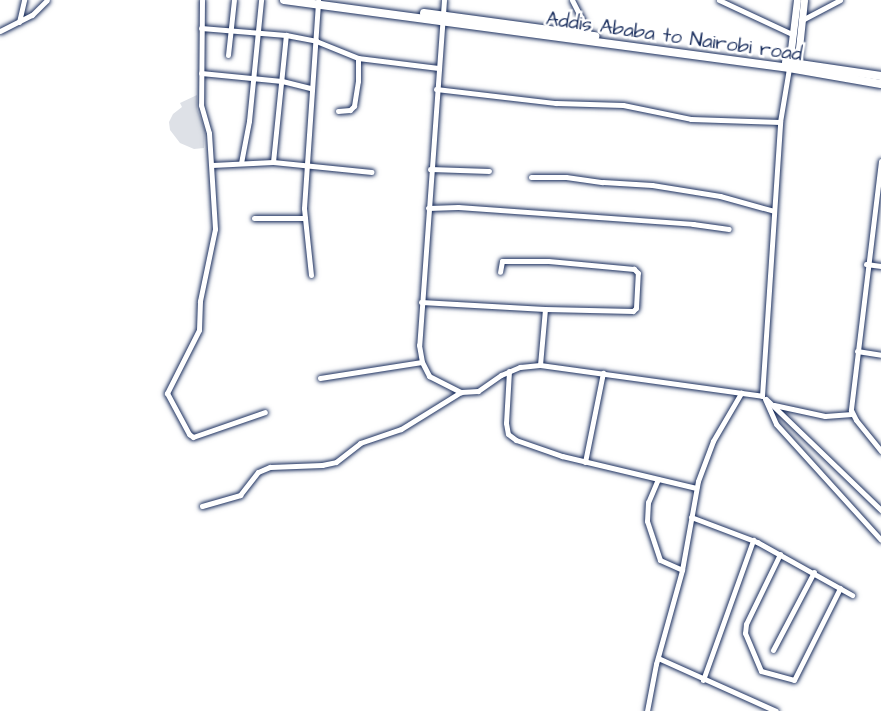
<!DOCTYPE html>
<style>
body{margin:0}
#map{position:relative;width:881px;height:711px;overflow:hidden;background:#fff;font-family:"Architects Daughter",sans-serif}
div>[style]{position:absolute}
[style*='--x']{left:calc(var(--x)*1px);top:calc(var(--y)*1px);width:calc(var(--w)*1px);rotate:calc(var(--a)*1deg)}
.green>*{inset:0;background:#dee1e7}
.roads{filter:drop-shadow(0 0 2px #1b2f5e) drop-shadow(0 0 2px #1b2f5e)}
.minor>*{height:5px;margin:-2.5px;padding:0 2.5px;transform-origin:2.5px;border-radius:2.5px;background:#fff}
.major>*{height:7px;margin:-3.5px;padding:0 3.5px;transform-origin:3.5px;border-radius:3.5px;background:#fff}
.highway>*{height:8px;margin:-4px;padding:0 4px;transform-origin:4px;border-radius:4px;background:#fff}
span{translate:-50% -50%;white-space:nowrap;text-align:center;line-height:1.15;-webkit-text-stroke:5px #fff;paint-order:stroke}
.street-label{font-size:20px;color:#1b2f5e}
</style>
<div id="map">
<div class="green">
<i style="clip-path:polygon(197px 95px,197px 109px,205px 130px,204px 148px,194px 149px,180px 143px,170px 130px,169px 122px,173px 114px,182px 107px,180px 103px)"></i>
</div>
<div class="roads">
<div class="minor">
<i style="--x:202;--y:0;--w:105;--a:90.5"></i>
<i style="--x:201;--y:105;--w:29;--a:74"></i>
<i style="--x:209;--y:133;--w:96;--a:86.4"></i>
<i style="--x:215;--y:229;--w:74;--a:101.8"></i>
<i style="--x:200;--y:301;--w:29;--a:92"></i>
<i style="--x:199;--y:330;--w:71;--a:116.9"></i>
<i style="--x:167;--y:393;--w:47;--a:61.8"></i>
<i style="--x:189;--y:434;--w:5;--a:37"></i>
<i style="--x:193;--y:437;--w:76;--a:-19.1"></i>
<i style="--x:444;--y:0;--w:346;--a:94.1"></i>
<i style="--x:419;--y:345;--w:17;--a:80"></i>
<i style="--x:422;--y:362;--w:16;--a:63"></i>
<i style="--x:429;--y:376;--w:36;--a:27"></i>
<i style="--x:461;--y:392;--w:17;--a:-3"></i>
<i style="--x:478;--y:391;--w:28;--a:-35"></i>
<i style="--x:501;--y:375;--w:21;--a:-23"></i>
<i style="--x:520;--y:367;--w:20;--a:-6"></i>
<i style="--x:540;--y:365;--w:224;--a:7.9"></i>
<i style="--x:762;--y:396;--w:275;--a:-86.2"></i>
<i style="--x:780;--y:122;--w:55;--a:-80.5"></i>
<i style="--x:572;--y:0;--w:39;--a:63"></i>
<i style="--x:719;--y:0;--w:81;--a:25"></i>
<i style="--x:802;--y:20;--w:43;--a:-27.8"></i>
<i style="--x:19;--y:22;--w:23;--a:-77"></i>
<i style="--x:201;--y:28;--w:85;--a:4.7"></i>
<i style="--x:286;--y:35;--w:31;--a:11"></i>
<i style="--x:316;--y:41;--w:45;--a:22"></i>
<i style="--x:358;--y:58;--w:81;--a:7.1"></i>
<i style="--x:0;--y:31;--w:36;--a:-27"></i>
<i style="--x:32;--y:15;--w:21;--a:-45"></i>
<i style="--x:228;--y:55;--w:55;--a:-83.8"></i>
<i style="--x:201;--y:73;--w:81;--a:5.6"></i>
<i style="--x:282;--y:81;--w:30;--a:14"></i>
<i style="--x:436;--y:89;--w:121;--a:6.7"></i>
<i style="--x:556;--y:103;--w:67;--a:1.7"></i>
<i style="--x:623;--y:105;--w:69;--a:11.6"></i>
<i style="--x:691;--y:119;--w:89;--a:1.9"></i>
<i style="--x:338;--y:111;--w:12;--a:-5"></i>
<i style="--x:350;--y:110;--w:6;--a:-45"></i>
<i style="--x:354;--y:106;--w:25;--a:-81"></i>
<i style="--x:358;--y:81;--w:23;--a:-90"></i>
<i style="--x:881;--y:161;--w:251;--a:96.9"></i>
<i style="--x:851;--y:410;--w:11;--a:63"></i>
<i style="--x:856;--y:420;--w:40;--a:51"></i>
<i style="--x:273;--y:162;--w:128;--a:-84.2"></i>
<i style="--x:241;--y:163;--w:43;--a:-79.2"></i>
<i style="--x:249;--y:121;--w:122;--a:-84.3"></i>
<i style="--x:212;--y:165;--w:61;--a:-2.8"></i>
<i style="--x:273;--y:162;--w:99;--a:5.8"></i>
<i style="--x:430;--y:169;--w:59;--a:1.9"></i>
<i style="--x:531;--y:177;--w:35;--a:0"></i>
<i style="--x:566;--y:177;--w:37;--a:8"></i>
<i style="--x:603;--y:182;--w:49;--a:3.5"></i>
<i style="--x:652;--y:185;--w:69;--a:9.2"></i>
<i style="--x:720;--y:196;--w:56;--a:15.5"></i>
<i style="--x:428;--y:208;--w:30;--a:-2"></i>
<i style="--x:458;--y:207;--w:236;--a:4.1"></i>
<i style="--x:693;--y:224;--w:36;--a:8"></i>
<i style="--x:254;--y:218;--w:51;--a:0"></i>
<i style="--x:866;--y:264;--w:15;--a:8"></i>
<i style="--x:311;--y:275;--w:67;--a:-96"></i>
<i style="--x:304;--y:208;--w:208;--a:-86.1"></i>
<i style="--x:421;--y:302;--w:124;--a:3.2"></i>
<i style="--x:545;--y:309;--w:88;--a:1.3"></i>
<i style="--x:633;--y:311;--w:4;--a:-45"></i>
<i style="--x:636;--y:308;--w:35;--a:-87"></i>
<i style="--x:638;--y:273;--w:6;--a:-135"></i>
<i style="--x:634;--y:269;--w:86;--a:-174.7"></i>
<i style="--x:548;--y:261;--w:46;--a:180"></i>
<i style="--x:502;--y:261;--w:11;--a:100"></i>
<i style="--x:857;--y:351;--w:24;--a:9"></i>
<i style="--x:540;--y:365;--w:56;--a:-84.9"></i>
<i style="--x:509;--y:371;--w:52;--a:93.3"></i>
<i style="--x:506;--y:423;--w:11;--a:80"></i>
<i style="--x:508;--y:434;--w:10;--a:37"></i>
<i style="--x:516;--y:440;--w:49;--a:19.2"></i>
<i style="--x:562;--y:456;--w:138;--a:13.4"></i>
<i style="--x:320;--y:378;--w:103;--a:-8.9"></i>
<i style="--x:765;--y:399;--w:27;--a:66"></i>
<i style="--x:776;--y:424;--w:156;--a:47.8"></i>
<i style="--x:766;--y:399;--w:160;--a:44"></i>
<i style="--x:774;--y:405;--w:52;--a:12.2"></i>
<i style="--x:825;--y:416;--w:27;--a:-4"></i>
<i style="--x:585;--y:462;--w:91;--a:-78.6"></i>
<i style="--x:658;--y:479;--w:25;--a:113"></i>
<i style="--x:648;--y:502;--w:19;--a:93"></i>
<i style="--x:647;--y:521;--w:41;--a:71.6"></i>
<i style="--x:660;--y:560;--w:24;--a:24"></i>
<i style="--x:202;--y:506;--w:40;--a:-16"></i>
<i style="--x:240;--y:495;--w:29;--a:-52"></i>
<i style="--x:258;--y:472;--w:13;--a:-23"></i>
<i style="--x:270;--y:467;--w:52;--a:-2.2"></i>
<i style="--x:322;--y:465;--w:14;--a:-12"></i>
<i style="--x:336;--y:462;--w:31;--a:-38"></i>
<i style="--x:360;--y:443;--w:43;--a:-18.9"></i>
<i style="--x:401;--y:429;--w:70;--a:-31.7"></i>
<i style="--x:691;--y:517;--w:71;--a:20.7"></i>
<i style="--x:757;--y:542;--w:109;--a:29.2"></i>
<i style="--x:780;--y:554;--w:78;--a:115.9"></i>
<i style="--x:746;--y:624;--w:9;--a:96"></i>
<i style="--x:745;--y:633;--w:41;--a:67.2"></i>
<i style="--x:761;--y:671;--w:34;--a:15"></i>
<i style="--x:794;--y:680;--w:103;--a:-63.4"></i>
<i style="--x:773;--y:650;--w:88;--a:-62.3"></i>
<i style="--x:658;--y:658;--w:129;--a:24.2"></i>
<i style="--x:703;--y:680;--w:149;--a:-70.3"></i>
<i style="--x:647;--y:711;--w:48;--a:-79.2"></i>
<i style="--x:656;--y:664;--w:98;--a:-74.5"></i>
<i style="--x:682;--y:570;--w:90;--a:-79.8"></i>
<i style="--x:698;--y:481;--w:43;--a:-69.4"></i>
<i style="--x:713;--y:441;--w:56;--a:-59.7"></i>
</div>
<div class="major">
<i style="--x:789;--y:66;--w:66;--a:-83.1"></i>
<i style="--x:797;--y:67;--w:67;--a:-84"></i>
</div>
<div class="highway">
<i style="--x:284;--y:0;--w:510;--a:7.67"></i>
<i style="--x:789;--y:68;--w:93;--a:9.9"></i>
<i style="--x:424;--y:13;--w:173;--a:7.7"></i>
<i style="--x:786;--y:62;--w:96;--a:8.4"></i>
</div>
</div>
<div class="street-label">
<span style="left:674px;top:37px;rotate:8deg">Addis Ababa to Nairobi road</span>
</div>
</div>
